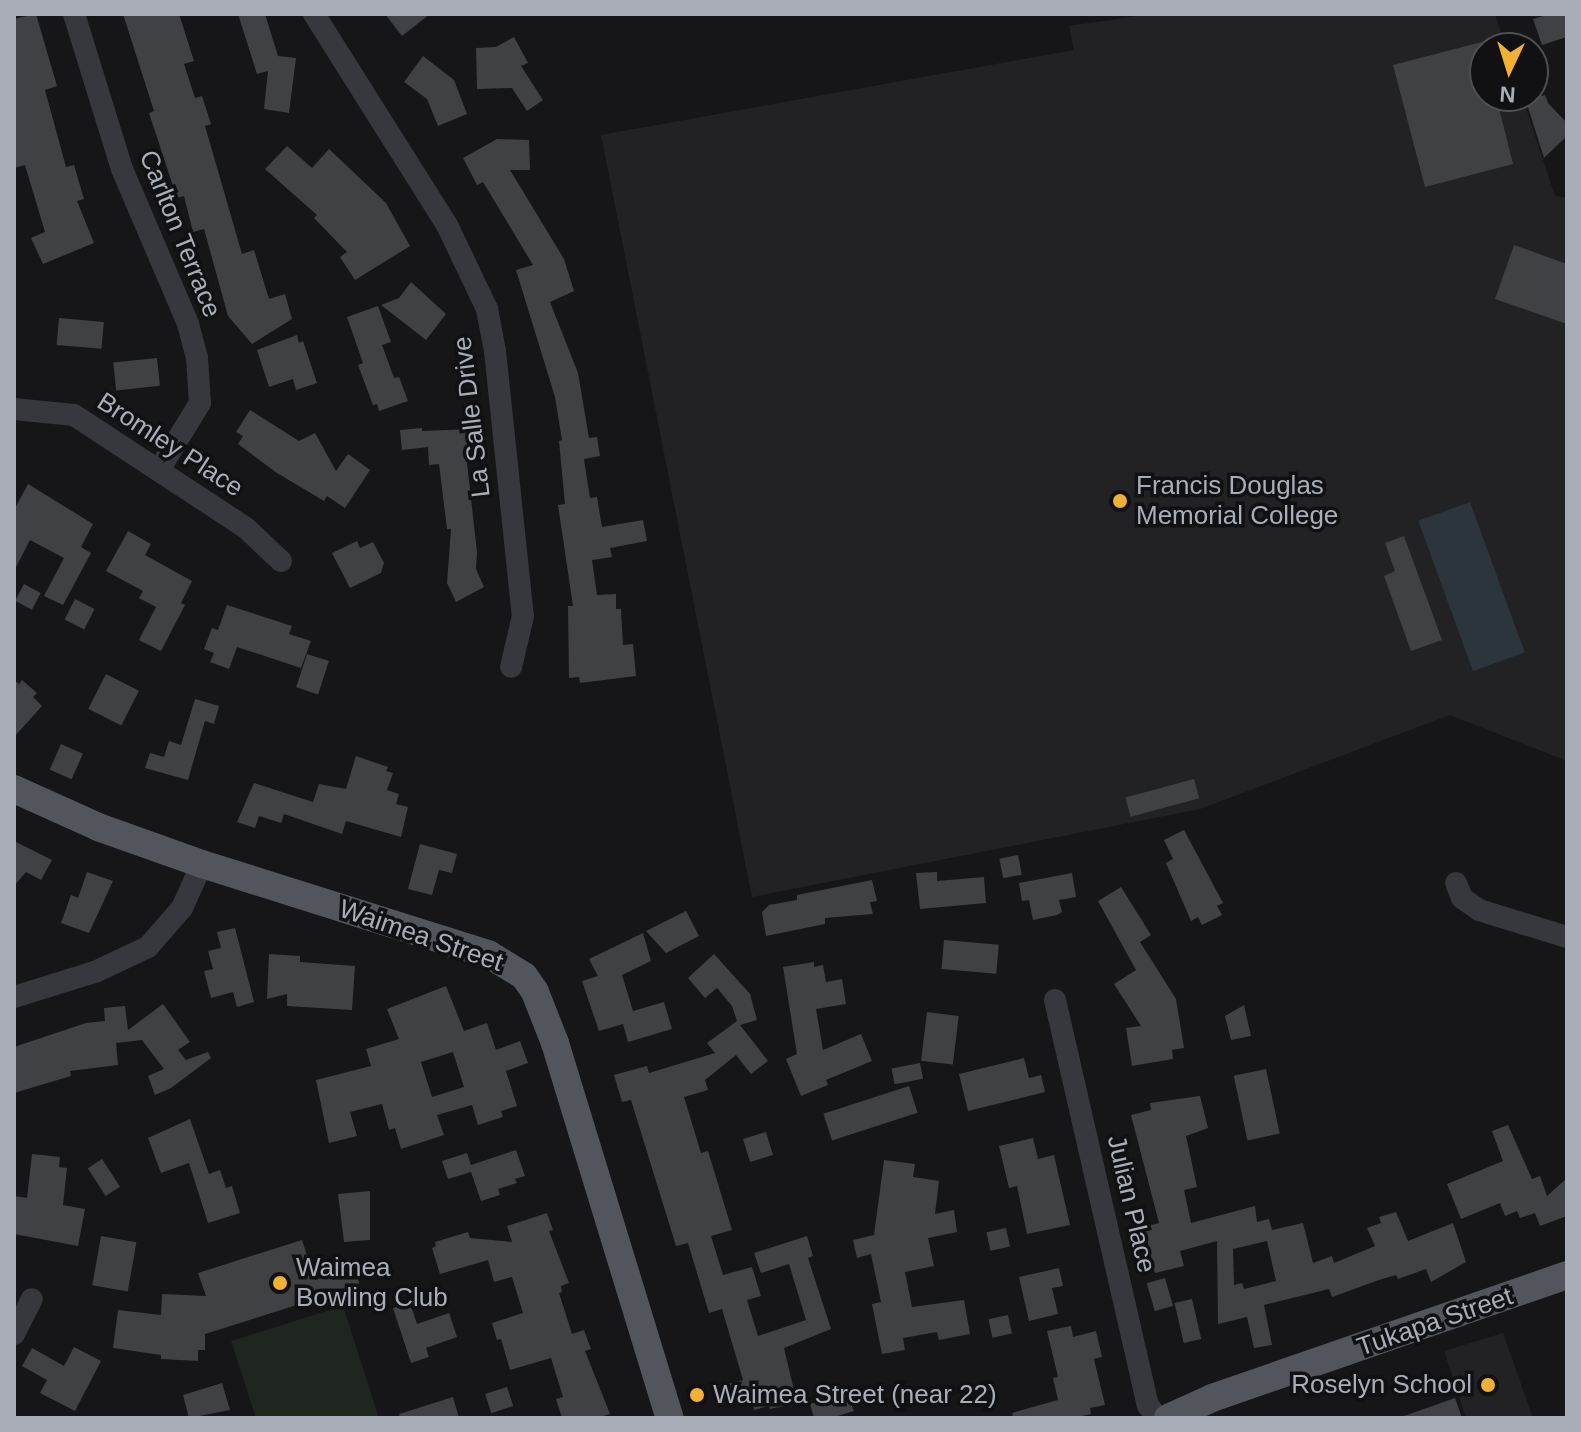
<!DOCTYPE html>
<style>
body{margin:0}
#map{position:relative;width:1581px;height:1432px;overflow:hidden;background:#161618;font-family:Helvetica,sans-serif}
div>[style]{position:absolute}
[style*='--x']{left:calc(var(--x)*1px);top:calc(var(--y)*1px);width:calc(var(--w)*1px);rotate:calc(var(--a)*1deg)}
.built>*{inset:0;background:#222225}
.green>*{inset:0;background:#1e261f}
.water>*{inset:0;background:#2c353c;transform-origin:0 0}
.building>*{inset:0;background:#404145;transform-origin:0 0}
.minor>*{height:22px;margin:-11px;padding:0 11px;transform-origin:11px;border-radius:11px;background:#37383d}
.major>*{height:28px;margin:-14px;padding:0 14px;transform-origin:14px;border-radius:14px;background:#53555c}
.dots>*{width:22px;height:22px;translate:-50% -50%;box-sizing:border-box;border:4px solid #111113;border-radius:50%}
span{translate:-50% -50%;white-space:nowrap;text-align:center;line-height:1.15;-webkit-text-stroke:7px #111113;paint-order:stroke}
.street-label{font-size:26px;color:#a8adb8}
.poi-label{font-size:26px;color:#a8adb8}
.left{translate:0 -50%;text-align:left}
.right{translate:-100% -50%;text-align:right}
.frame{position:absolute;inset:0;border:16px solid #a8adb8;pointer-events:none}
.north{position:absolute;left:1469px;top:32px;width:80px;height:80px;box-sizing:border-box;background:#111113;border:2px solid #4d4f55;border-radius:50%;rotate:184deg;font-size:22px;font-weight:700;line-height:32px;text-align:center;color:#a8adb8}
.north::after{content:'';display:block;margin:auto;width:28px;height:36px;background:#f2b134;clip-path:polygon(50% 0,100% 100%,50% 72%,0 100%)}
</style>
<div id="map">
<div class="built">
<i style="clip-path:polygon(1151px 14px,1495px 14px,1506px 48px,1485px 48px,1485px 96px,1522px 96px,1555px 196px,1567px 198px,1567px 761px,1450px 715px,1200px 809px,752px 897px,601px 135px,1074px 50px,1069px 26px)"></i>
<i style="clip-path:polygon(1503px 1333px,1533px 1418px,1466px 1418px,1444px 1351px)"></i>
</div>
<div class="green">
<i style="clip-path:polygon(343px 1306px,379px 1418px,256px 1418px,231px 1341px)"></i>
</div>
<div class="water">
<i style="left:1470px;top:502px;width:160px;height:55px;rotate:70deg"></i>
</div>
<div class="building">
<i style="clip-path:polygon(36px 14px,57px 86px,45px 90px,66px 167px,74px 165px,84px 199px,77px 201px,94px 243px,43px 264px,31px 238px,45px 232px,25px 165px,14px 168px,14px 19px)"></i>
<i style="clip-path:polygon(123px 14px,179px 14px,194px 61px,184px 64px,195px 98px,202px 96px,211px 124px,205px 126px,242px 254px,254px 250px,269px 299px,285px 294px,292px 319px,252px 344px,228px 316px,204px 229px,193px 232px,184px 196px,177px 198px,149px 113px,154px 111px)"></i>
<i style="clip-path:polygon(238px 14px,265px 14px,278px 56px,296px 58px,289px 113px,264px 109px,268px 71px,257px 74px)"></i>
<i style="clip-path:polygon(385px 14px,430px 14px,402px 36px)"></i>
<i style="clip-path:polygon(1550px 14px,1567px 14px,1567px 37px,1542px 45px,1533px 19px)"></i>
<i style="clip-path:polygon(514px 37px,528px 63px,521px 66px,543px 100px,527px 111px,512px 88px,477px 89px,476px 48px,496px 47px)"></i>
<i style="clip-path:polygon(1482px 42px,1485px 96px,1496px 96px,1513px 164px,1425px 187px,1393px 65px)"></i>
<i style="clip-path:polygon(423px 56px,454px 80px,467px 114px,438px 126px,427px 99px,404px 82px)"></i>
<i style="clip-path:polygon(1545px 95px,1548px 103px,1567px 123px,1567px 136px,1544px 158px,1526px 101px)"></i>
<i style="clip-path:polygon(497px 139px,529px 140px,530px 170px,510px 170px,564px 259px,574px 291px,550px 302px,578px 373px,589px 438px,597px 437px,600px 456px,584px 459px,590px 498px,597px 497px,602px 527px,643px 520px,647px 541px,610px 548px,612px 557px,592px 560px,597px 595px,616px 594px,616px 609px,621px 609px,623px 645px,633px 644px,636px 676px,580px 683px,579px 677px,569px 678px,568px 606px,573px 606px,558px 505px,565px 504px,559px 441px,562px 440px,555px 397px,516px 270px,533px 265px,483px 182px,477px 185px,463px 158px)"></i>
<i style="clip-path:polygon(287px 146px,312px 168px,329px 149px,386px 203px,410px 246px,355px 280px,340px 257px,347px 252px,314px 218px,317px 215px,265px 169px)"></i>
<i style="clip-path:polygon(1514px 245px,1567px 264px,1567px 324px,1495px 299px)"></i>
<i style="clip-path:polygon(411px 282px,446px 314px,426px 340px,381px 305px,399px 298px)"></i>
<i style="clip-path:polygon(378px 306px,391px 342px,382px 345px,394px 378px,399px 377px,408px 401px,379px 411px,377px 404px,373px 405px,358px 365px,363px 363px,347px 317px)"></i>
<i style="left:59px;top:318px;width:45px;height:27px;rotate:5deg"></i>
<i style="clip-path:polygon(297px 335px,299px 343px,303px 341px,317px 383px,296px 390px,293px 379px,269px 387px,257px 350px)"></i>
<i style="left:157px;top:358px;width:28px;height:44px;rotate:84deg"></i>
<i style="clip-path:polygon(250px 410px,299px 441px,315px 433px,336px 471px,348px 454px,370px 470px,345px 508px,327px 496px,324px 501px,277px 473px,238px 444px,243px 436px,236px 432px)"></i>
<i style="clip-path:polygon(422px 428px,422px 431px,473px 429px,475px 463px,467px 463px,477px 552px,476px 569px,484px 587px,456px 602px,447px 583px,451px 529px,447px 529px,439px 464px,429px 465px,428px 447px,402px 450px,400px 430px)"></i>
<i style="clip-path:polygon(28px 484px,93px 524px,81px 547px,91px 553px,63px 605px,44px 596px,64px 558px,30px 540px,14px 571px,14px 510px)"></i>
<i style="clip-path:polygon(128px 531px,151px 544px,145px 555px,192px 581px,181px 603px,185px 605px,161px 651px,139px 640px,156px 607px,139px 598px,143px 591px,106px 571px)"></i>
<i style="clip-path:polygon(1404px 536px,1442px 640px,1411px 651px,1384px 576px,1395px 571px,1385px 543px)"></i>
<i style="clip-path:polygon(357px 541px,360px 548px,373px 542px,384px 563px,381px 573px,350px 588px,332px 553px)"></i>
<i style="left:24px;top:584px;width:19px;height:19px;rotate:28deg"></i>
<i style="left:75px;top:599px;width:22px;height:23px;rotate:27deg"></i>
<i style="clip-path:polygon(227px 605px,292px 626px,289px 634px,311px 641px,301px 668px,237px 647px,229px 669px,210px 662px,214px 653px,204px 649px,212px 628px,218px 630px)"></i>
<i style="left:307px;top:654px;width:23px;height:35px;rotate:18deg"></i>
<i style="left:106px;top:674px;width:37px;height:39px;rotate:27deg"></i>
<i style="clip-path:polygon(14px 680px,19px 684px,22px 680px,37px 693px,33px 697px,42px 706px,14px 737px)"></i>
<i style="clip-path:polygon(195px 699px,219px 706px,214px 724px,205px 721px,188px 780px,145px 768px,150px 753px,164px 757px,169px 741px,181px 745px)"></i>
<i style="left:61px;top:744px;width:24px;height:28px;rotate:24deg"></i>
<i style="clip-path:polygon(356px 756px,388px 767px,386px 771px,393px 773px,387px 790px,399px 794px,396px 804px,408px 807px,401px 837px,346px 821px,342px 834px,284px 814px,281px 823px,259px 816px,255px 828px,237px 822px,254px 783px,313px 802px,319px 784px,346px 789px)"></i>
<i style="left:1194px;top:779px;width:20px;height:71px;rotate:75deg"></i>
<i style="clip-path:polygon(1184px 830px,1223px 903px,1217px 906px,1222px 915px,1202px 925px,1198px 917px,1191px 921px,1166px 863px,1173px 859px,1164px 840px)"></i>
<i style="clip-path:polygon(14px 841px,52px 860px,41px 880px,26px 872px,14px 886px)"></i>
<i style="clip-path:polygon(420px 844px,457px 854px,452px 873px,439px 870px,432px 895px,408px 889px)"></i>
<i style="left:1018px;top:855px;width:20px;height:19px;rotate:79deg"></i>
<i style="clip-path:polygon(87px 872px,113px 881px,89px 933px,61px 923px,71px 895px,78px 898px)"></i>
<i style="clip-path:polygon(937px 872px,937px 881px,984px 877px,986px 903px,920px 909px,916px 873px)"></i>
<i style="clip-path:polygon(1072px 873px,1076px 897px,1059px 900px,1062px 912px,1057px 915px,1033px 920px,1029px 900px,1022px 901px,1019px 883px)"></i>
<i style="clip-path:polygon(872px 880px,877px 901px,870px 902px,873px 914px,825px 918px,825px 924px,766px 936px,762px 912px,769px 905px,797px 900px,797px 895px)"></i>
<i style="clip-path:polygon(1121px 887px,1151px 935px,1140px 942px,1176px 999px,1184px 1048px,1172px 1050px,1173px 1059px,1132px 1066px,1126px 1028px,1141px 1026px,1114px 984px,1136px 970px,1098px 901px)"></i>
<i style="clip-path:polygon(686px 911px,699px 936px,666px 953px,646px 931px)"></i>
<i style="clip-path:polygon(235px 928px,254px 1002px,237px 1007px,233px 992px,211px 998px,204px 971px,213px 969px,208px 951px,221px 948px,217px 932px)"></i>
<i style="clip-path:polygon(643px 933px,651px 961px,622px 975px,633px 1011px,664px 1002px,672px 1029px,628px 1042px,623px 1024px,599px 1031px,582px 981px,598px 976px,589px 959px)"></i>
<i style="left:944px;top:940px;width:55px;height:29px;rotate:5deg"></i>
<i style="clip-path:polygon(269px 954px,300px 956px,300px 962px,355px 966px,352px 1010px,287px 1006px,287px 994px,267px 999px)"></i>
<i style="clip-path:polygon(714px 954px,750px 994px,757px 1020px,740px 1025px,768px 1061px,751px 1074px,736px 1055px,705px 1080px,708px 1090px,684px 1097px,701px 1153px,708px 1151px,732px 1230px,711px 1236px,723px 1275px,752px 1267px,761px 1296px,747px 1300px,758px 1336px,806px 1320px,789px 1264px,761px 1273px,754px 1253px,807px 1236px,813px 1256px,808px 1258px,831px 1329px,784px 1348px,797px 1403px,770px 1409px,769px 1406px,754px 1410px,751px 1397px,722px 1404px,718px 1386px,743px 1380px,722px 1309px,709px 1313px,688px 1243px,676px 1246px,631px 1100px,622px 1102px,614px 1075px,647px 1066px,649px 1073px,715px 1053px,707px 1043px,737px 1021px,732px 1006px,717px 988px,705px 998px,688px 978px)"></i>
<i style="clip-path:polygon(814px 962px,814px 967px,823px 965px,826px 982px,842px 979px,846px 1004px,816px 1009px,823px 1050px,861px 1034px,872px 1061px,826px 1080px,828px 1085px,801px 1096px,786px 1059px,797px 1054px,783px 967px)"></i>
<i style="clip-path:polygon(evenodd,446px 986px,464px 1031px,487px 1023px,496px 1050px,520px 1041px,528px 1063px,506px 1071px,517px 1106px,501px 1111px,503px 1117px,478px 1125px,472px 1105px,437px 1115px,444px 1135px,401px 1149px,395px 1128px,389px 1130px,382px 1104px,350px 1112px,357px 1136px,329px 1143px,316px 1080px,371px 1066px,366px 1049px,399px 1039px,387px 1009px,446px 986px,453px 1052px,464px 1087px,432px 1097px,421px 1062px,453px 1052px)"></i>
<i style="clip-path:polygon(163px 1004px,190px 1042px,178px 1050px,186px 1060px,208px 1052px,211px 1058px,171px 1088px,155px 1095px,148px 1076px,164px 1069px,142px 1040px,116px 1043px,118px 1065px,70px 1071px,71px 1076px,14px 1093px,14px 1047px,86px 1023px,105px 1021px,104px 1008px,125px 1006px,128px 1030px)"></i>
<i style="clip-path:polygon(1244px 1005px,1251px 1036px,1231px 1040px,1225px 1016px)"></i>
<i style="left:927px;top:1012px;width:32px;height:49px;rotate:7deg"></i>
<i style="clip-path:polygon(1024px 1058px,1029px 1078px,1041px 1075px,1045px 1092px,968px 1111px,959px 1074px)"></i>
<i style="left:920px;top:1063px;width:16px;height:29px;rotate:79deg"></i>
<i style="left:1266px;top:1069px;width:66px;height:33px;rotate:78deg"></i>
<i style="left:909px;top:1086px;width:28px;height:90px;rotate:72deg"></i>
<i style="clip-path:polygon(evenodd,1200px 1096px,1208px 1128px,1186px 1136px,1197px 1187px,1184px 1190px,1191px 1223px,1255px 1206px,1257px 1222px,1269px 1219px,1272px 1230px,1303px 1223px,1313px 1263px,1332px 1256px,1334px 1263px,1375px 1246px,1367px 1228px,1381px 1223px,1379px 1217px,1396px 1212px,1408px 1241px,1453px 1223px,1466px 1262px,1431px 1282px,1426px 1269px,1398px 1279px,1396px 1275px,1379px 1280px,1332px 1297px,1329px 1289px,1264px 1305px,1272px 1345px,1254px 1348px,1247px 1317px,1218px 1324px,1217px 1241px,1180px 1251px,1184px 1266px,1155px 1273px,1144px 1227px,1159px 1223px,1131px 1115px,1151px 1110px,1150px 1103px,1200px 1096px,1267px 1241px,1276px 1281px,1244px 1289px,1242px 1283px,1234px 1285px,1233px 1249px,1267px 1241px)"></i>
<i style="clip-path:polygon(190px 1119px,209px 1174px,220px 1170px,226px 1188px,232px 1186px,240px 1213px,208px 1223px,189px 1163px,161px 1173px,148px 1138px)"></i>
<i style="clip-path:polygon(1508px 1125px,1532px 1179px,1540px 1176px,1547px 1196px,1567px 1178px,1567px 1216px,1540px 1226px,1535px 1213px,1520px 1218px,1517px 1211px,1505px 1216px,1500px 1203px,1461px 1219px,1447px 1184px,1503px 1161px,1492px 1131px)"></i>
<i style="left:766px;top:1132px;width:24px;height:24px;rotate:73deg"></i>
<i style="clip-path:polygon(1033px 1138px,1038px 1159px,1054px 1155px,1070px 1225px,1027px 1234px,1017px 1186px,1009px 1188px,999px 1146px)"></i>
<i style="clip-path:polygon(516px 1150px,525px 1176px,515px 1179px,517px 1183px,498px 1189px,500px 1195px,481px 1201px,471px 1172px,448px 1179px,442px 1161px,467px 1153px,471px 1165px)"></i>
<i style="clip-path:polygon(32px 1154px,60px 1157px,59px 1167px,67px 1168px,63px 1205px,85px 1209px,78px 1246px,14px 1234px,14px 1196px,27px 1198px)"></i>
<i style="left:102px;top:1159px;width:33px;height:17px;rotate:57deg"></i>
<i style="clip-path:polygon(884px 1160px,915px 1164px,913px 1177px,939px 1181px,935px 1214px,954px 1210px,957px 1232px,928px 1238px,934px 1266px,905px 1272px,912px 1307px,964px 1300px,970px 1334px,939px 1340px,937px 1332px,903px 1338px,905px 1350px,882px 1354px,872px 1304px,881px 1302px,871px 1254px,857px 1258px,853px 1240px,874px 1235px)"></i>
<i style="clip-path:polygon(370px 1191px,370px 1240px,344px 1242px,338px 1194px)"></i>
<i style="clip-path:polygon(547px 1213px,553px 1230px,549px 1231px,569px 1283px,561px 1286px,562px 1292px,559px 1293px,572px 1334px,584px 1330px,591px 1349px,585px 1351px,610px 1414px,596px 1418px,562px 1418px,556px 1399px,563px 1397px,551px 1358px,510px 1370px,501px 1339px,497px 1340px,492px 1323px,523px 1313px,512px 1277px,494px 1282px,488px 1260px,440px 1274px,432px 1248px,436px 1246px,435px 1242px,468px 1232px,470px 1238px,512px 1242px,507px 1226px)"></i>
<i style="left:1006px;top:1228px;width:19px;height:20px;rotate:78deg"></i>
<i style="left:101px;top:1236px;width:36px;height:50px;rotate:10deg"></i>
<i style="clip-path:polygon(302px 1240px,315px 1280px,354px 1268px,360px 1285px,205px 1334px,205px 1350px,198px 1350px,198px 1361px,161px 1359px,161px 1355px,113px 1348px,118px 1310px,161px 1315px,162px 1294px,206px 1296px,198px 1273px)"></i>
<i style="clip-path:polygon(1059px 1268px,1063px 1286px,1052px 1288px,1058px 1314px,1029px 1321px,1019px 1277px)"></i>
<i style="left:1165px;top:1278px;width:29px;height:19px;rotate:74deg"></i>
<i style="left:1192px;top:1299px;width:41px;height:18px;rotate:77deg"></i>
<i style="clip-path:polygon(410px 1303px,417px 1324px,449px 1313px,457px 1337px,426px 1348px,429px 1357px,411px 1363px,393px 1308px)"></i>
<i style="left:1008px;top:1315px;width:19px;height:20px;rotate:78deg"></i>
<i style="clip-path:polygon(1071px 1326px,1073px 1337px,1096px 1331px,1102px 1357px,1094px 1359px,1105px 1405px,1090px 1408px,1091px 1414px,1072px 1418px,1013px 1418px,1012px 1413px,1058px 1400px,1053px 1378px,1058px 1377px,1047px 1331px)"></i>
<i style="clip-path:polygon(74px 1347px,101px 1361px,75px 1411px,40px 1393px,47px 1380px,22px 1366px,32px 1348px,64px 1366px)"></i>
<i style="clip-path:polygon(222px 1383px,230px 1410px,189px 1418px,183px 1395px)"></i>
<i style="left:507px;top:1387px;width:20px;height:23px;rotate:72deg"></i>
<i style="clip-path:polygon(847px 1392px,854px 1411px,831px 1418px,814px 1418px,810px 1404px)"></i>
<i style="clip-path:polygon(453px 1397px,459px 1418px,400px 1418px,399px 1414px)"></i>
<i style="clip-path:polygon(1455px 1398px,1462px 1418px,1405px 1418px,1404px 1416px)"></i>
</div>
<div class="minor">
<i style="--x:74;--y:14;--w:162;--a:72.8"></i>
<i style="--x:122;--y:169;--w:168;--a:66.9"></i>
<i style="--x:188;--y:324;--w:35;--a:75"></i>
<i style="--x:197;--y:358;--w:45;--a:86.2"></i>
<i style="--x:200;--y:403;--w:79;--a:121.5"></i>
<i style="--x:314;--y:14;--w:249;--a:57.8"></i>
<i style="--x:447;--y:225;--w:93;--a:64.5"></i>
<i style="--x:487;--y:309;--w:43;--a:79.2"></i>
<i style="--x:495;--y:351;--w:266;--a:84"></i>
<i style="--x:523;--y:616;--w:52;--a:103.2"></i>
<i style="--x:14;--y:409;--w:60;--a:5.7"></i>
<i style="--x:74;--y:415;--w:206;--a:33.3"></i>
<i style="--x:246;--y:528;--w:48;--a:43.3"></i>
<i style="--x:1456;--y:883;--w:16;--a:68"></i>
<i style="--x:1462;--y:898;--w:21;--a:35"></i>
<i style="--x:1479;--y:910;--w:92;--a:17.1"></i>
<i style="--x:14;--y:997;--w:85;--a:-17.2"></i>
<i style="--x:95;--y:972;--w:59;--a:-25.3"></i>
<i style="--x:148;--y:947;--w:52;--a:-48.9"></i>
<i style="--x:182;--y:908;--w:48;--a:-65.6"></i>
<i style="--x:1055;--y:1000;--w:416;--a:77.1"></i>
<i style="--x:1148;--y:1405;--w:16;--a:55"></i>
<i style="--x:14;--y:1334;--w:39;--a:-63"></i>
</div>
<div class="major">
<i style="--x:14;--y:789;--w:92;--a:24.3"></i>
<i style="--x:98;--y:827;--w:110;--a:19.6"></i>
<i style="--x:202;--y:864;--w:300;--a:17.5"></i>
<i style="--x:488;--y:954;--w:42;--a:31.4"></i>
<i style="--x:524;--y:976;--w:19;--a:55"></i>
<i style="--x:535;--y:992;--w:55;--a:68.6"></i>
<i style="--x:555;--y:1043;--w:392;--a:73"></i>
<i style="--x:1168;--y:1418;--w:48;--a:-24.4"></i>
<i style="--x:1212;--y:1398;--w:376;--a:-19.1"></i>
</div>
<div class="dots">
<i style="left:1120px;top:501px;background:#f2b134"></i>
<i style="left:280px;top:1283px;background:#f2b134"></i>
<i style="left:1488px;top:1385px;background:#f2b134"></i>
<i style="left:697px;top:1395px;background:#f2b134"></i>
</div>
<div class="street-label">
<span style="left:180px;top:234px;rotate:68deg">Carlton Terrace</span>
<span style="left:472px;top:417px;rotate:-97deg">La Salle Drive</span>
<span style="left:170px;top:445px;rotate:33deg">Bromley Place</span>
<span style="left:421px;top:936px;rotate:19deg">Waimea Street</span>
<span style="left:1131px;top:1204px;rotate:77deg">Julian Place</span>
<span style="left:1435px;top:1322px;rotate:-19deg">Tukapa Street</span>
</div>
<div class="poi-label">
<span class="left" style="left:1136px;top:501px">Francis Douglas<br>Memorial College</span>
<span class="left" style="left:296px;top:1283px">Waimea<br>Bowling Club</span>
<span class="right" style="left:1472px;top:1385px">Roselyn School</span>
<span class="left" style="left:713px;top:1395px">Waimea Street (near 22)</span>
</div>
<div class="frame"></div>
<div class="north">N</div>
</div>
